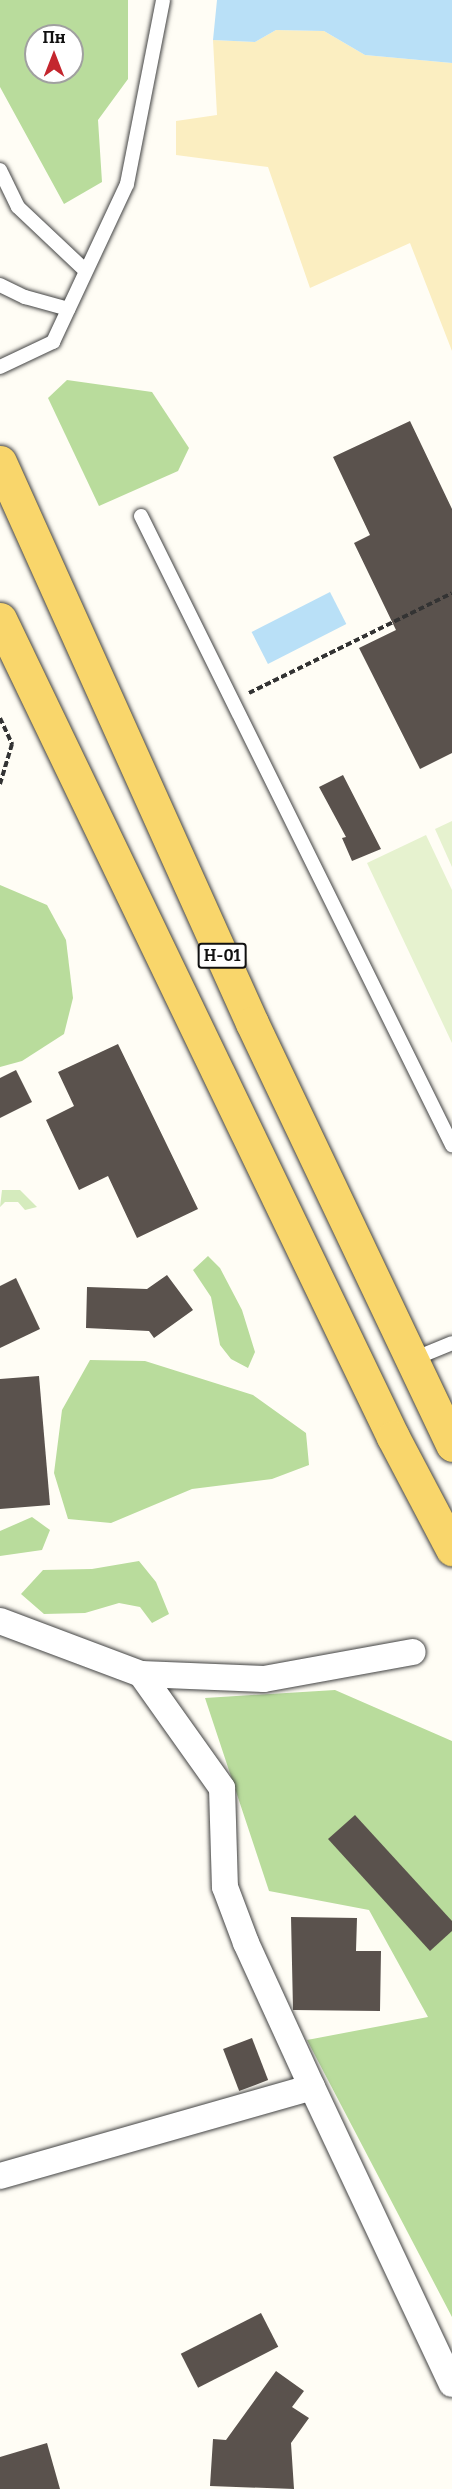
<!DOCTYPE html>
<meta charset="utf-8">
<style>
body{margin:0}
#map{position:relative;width:452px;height:2489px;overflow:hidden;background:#fffdf5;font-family:Bitter,serif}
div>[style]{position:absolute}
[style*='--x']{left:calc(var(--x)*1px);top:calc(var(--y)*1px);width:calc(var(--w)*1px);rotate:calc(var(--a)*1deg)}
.green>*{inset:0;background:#d5ebbd}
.forest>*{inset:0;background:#b9dc9c}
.sand>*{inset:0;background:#fbeec1}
.pitch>*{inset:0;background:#e6f2cf}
.water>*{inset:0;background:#b9e0f7;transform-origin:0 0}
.building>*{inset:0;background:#5a524d;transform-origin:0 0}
.path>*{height:4px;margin-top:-2px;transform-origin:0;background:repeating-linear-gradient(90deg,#333 0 6px,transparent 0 9px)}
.roads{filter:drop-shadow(0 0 2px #444) drop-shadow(0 0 2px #444)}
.lane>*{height:14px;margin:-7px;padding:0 7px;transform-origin:7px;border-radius:7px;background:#fff}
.street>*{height:26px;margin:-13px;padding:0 13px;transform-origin:13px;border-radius:13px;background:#fff}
.primary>*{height:33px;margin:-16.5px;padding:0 16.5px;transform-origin:16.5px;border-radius:16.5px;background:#f9d66b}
span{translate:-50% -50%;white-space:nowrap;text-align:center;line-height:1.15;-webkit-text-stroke:6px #fff;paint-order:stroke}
.shield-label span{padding:2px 4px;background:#fff;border:2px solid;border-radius:4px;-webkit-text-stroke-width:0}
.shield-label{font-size:16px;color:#111;font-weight:700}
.north{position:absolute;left:24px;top:24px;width:60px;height:60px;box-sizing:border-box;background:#fff;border:2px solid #a0a0a0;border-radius:50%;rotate:0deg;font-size:16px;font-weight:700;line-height:24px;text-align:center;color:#111}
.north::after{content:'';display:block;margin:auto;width:21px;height:27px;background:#c4262e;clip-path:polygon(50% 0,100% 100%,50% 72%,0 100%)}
</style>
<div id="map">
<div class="green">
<i style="clip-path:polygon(2px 1190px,20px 1190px,37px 1207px,25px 1210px,18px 1202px,5px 1202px,0 1207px)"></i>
</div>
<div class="forest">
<i style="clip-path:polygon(evenodd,0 0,128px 0,128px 79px,98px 120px,102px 182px,64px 204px,0 87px,0 0,36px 36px,72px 36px,72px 72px,36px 72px,36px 36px)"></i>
<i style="clip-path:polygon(67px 380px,152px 392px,189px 448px,178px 471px,99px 506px,48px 398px)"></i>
<i style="clip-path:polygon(0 885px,47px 905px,66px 940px,73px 998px,64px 1034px,22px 1061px,0 1067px)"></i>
<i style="clip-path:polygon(208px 1256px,220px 1268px,242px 1310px,255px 1352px,248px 1368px,231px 1359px,220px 1345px,211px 1297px,193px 1270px)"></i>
<i style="clip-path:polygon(90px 1360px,145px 1361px,253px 1395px,306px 1433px,309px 1465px,272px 1479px,192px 1489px,111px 1523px,68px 1519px,54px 1473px,62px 1410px)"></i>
<i style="clip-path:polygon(32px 1517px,50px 1530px,42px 1550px,0 1556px,0 1531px)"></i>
<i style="clip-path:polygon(139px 1561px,156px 1582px,169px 1614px,152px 1623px,140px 1607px,119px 1603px,85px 1613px,44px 1614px,21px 1594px,43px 1570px,92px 1569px)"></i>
<i style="clip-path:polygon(335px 1690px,452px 1741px,452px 2317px,307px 2040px,428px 2017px,369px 1910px,269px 1891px,205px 1698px)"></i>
</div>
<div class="sand">
<i style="clip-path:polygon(276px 30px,324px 31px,365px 55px,452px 63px,452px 351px,410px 243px,310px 288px,268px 167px,176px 155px,176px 121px,217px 115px,213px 40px,255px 42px)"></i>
</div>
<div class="pitch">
<i style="clip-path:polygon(452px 821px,452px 867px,435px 829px)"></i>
<i style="clip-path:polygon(426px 835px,452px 890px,452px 1043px,367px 863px)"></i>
</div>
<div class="water">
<i style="clip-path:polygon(217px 0,452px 0,452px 63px,365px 55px,324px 31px,276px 30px,255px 42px,213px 40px)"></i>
<i style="left:330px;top:592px;width:36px;height:88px;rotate:63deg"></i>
</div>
<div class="building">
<i style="clip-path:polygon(410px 421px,452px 509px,452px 753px,420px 769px,359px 648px,396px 630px,354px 543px,370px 535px,333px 457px)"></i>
<i style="clip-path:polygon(343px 775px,381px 849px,352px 861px,342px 838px,346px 837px,319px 787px)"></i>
<i style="clip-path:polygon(118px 1044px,198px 1209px,137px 1238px,108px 1176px,79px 1190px,46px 1120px,74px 1106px,58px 1072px)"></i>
<i style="clip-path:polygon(16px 1070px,32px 1102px,0 1118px,0 1078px)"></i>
<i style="clip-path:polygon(167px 1275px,193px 1310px,154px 1338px,149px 1331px,86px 1328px,87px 1287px,147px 1289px)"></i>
<i style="clip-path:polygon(16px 1278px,40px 1329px,0 1348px,0 1286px)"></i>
<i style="clip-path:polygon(39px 1376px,50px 1505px,0 1509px,0 1379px)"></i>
<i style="clip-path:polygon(355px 1815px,452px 1921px,452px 1931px,430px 1951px,328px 1839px)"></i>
<i style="clip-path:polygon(291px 1917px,357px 1918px,356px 1951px,381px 1951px,380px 2011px,293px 2010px)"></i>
<i style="left:252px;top:2038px;width:45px;height:31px;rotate:69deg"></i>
<i style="left:261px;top:2313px;width:38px;height:90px;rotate:63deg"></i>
<i style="clip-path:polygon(276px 2371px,304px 2391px,292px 2407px,309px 2418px,291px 2443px,294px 2489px,210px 2486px,213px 2439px,226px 2440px)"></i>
<i style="clip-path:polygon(47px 2443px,60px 2489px,0 2489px,0 2457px)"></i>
</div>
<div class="path">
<i style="--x:249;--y:693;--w:226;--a:-26.2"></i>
<i style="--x:0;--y:718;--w:29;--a:65"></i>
<i style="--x:12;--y:744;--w:42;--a:106.7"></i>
</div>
<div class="roads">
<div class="lane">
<i style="--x:0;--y:170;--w:41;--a:64.1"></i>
<i style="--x:18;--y:207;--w:93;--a:43.3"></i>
<i style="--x:0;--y:285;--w:28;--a:26"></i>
<i style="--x:25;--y:297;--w:45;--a:15.6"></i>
<i style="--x:0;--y:367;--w:59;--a:-25.3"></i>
<i style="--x:53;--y:342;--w:174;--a:-64.9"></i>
<i style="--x:127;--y:184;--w:187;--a:-78.9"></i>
<i style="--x:141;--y:516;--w:702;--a:63.69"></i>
<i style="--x:411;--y:1360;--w:44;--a:-22.5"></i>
</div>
<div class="street">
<i style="--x:0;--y:1621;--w:151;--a:20.6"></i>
<i style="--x:141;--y:1674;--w:123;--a:2.3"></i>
<i style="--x:264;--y:1679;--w:151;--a:-10.3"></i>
<i style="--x:141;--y:1674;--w:140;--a:54.6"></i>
<i style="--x:222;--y:1788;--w:99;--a:88.3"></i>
<i style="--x:225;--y:1887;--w:60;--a:69.4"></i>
<i style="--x:246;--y:1943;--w:158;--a:65.4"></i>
<i style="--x:0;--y:2176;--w:324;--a:-15.9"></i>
<i style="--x:312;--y:2087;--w:328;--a:64.8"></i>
</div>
<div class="primary">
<i style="--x:0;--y:462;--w:615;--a:65.81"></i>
<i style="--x:252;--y:1023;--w:467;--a:64.6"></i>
<i style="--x:0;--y:619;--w:908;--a:64.34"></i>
<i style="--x:393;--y:1437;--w:127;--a:62.2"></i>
</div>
</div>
<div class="shield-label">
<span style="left:222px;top:956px">Н-01</span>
</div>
<div class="north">Пн</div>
</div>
